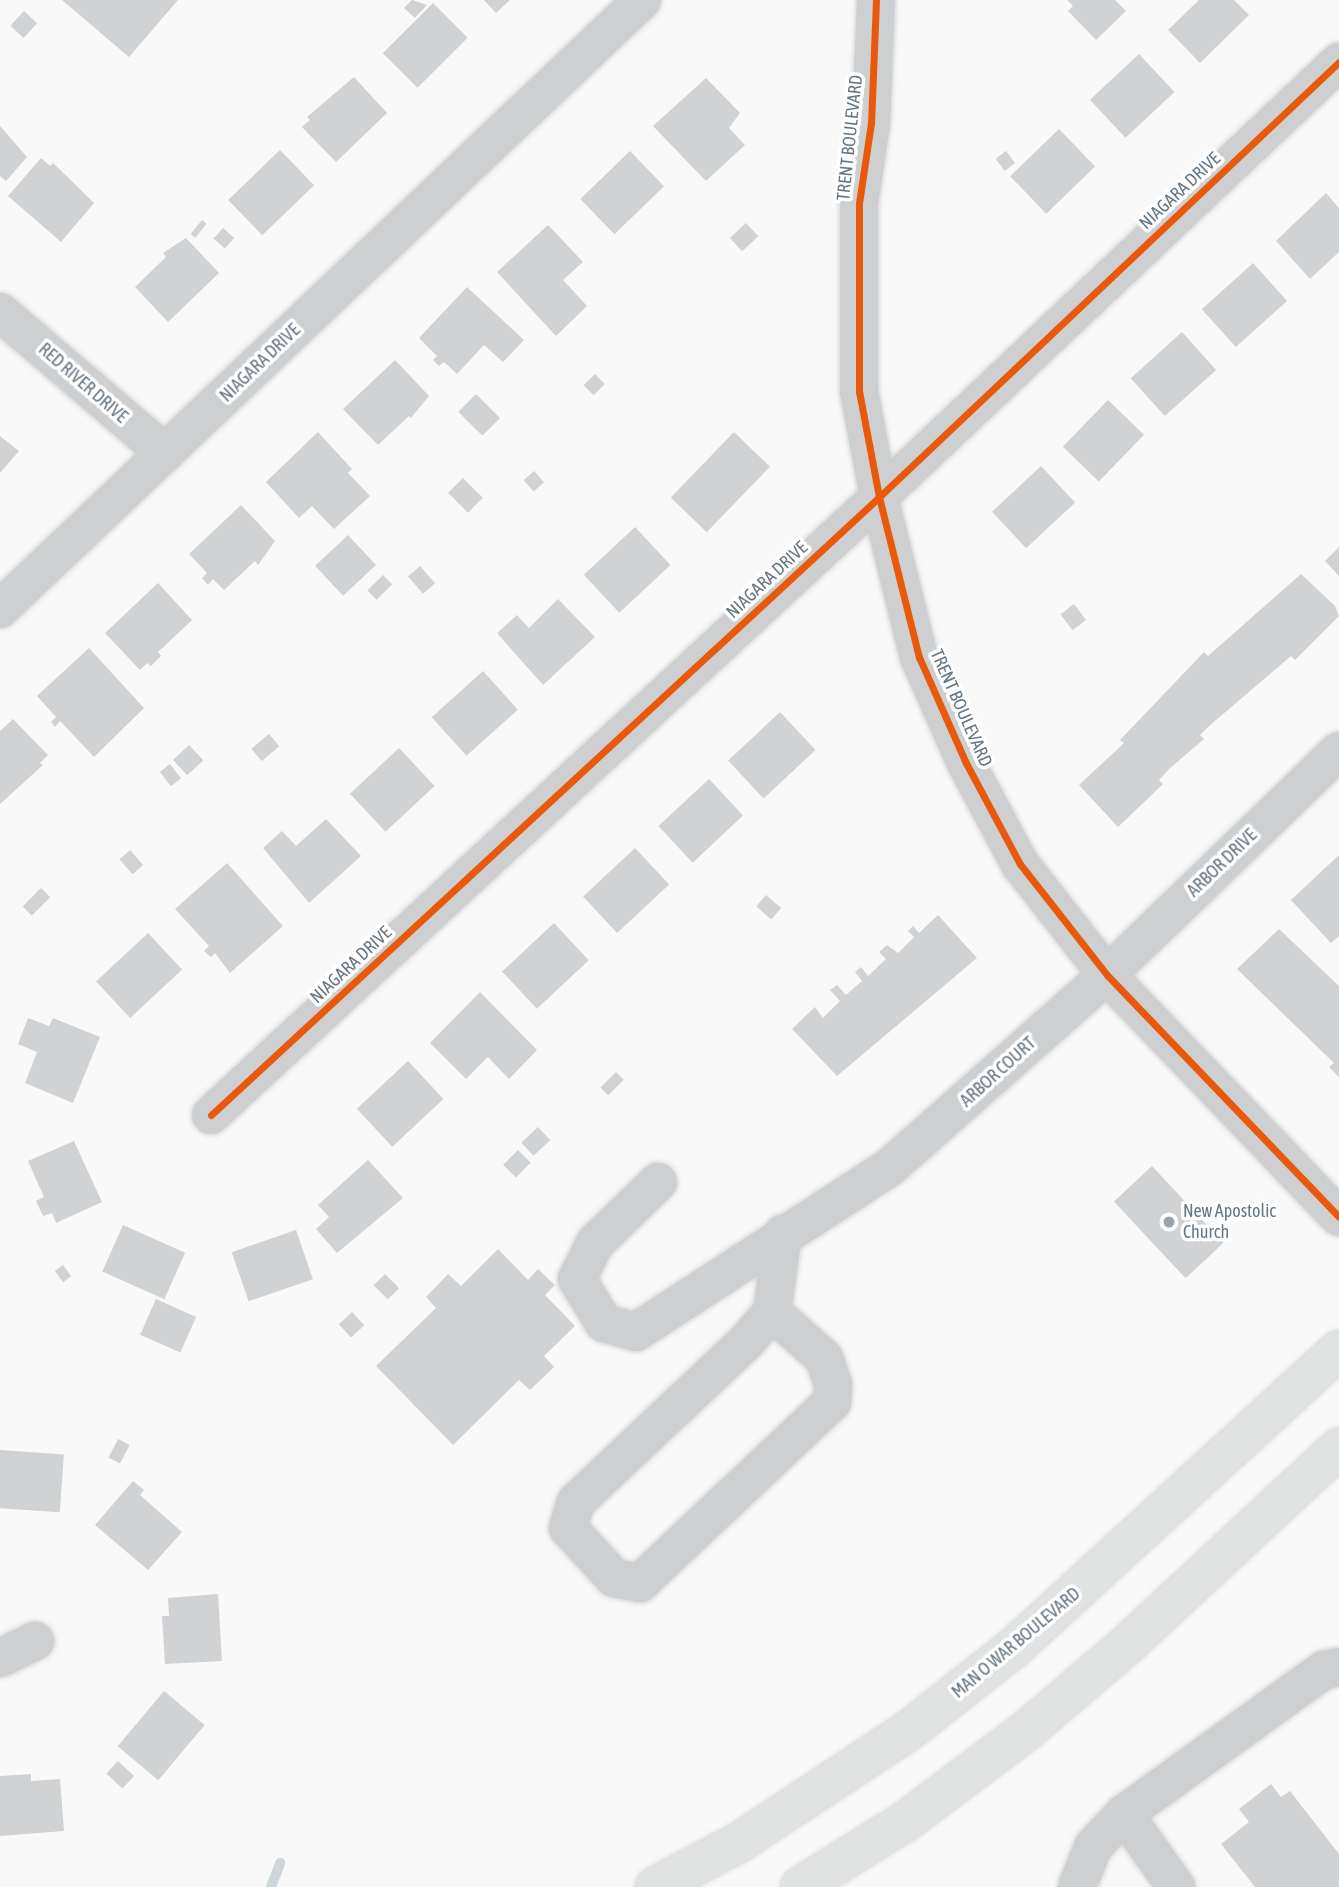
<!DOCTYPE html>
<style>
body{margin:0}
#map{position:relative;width:1339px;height:1887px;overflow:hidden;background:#f9f9f9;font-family:"Asap Condensed",sans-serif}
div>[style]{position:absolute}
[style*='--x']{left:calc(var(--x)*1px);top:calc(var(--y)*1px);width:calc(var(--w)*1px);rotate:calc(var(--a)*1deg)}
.stream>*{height:10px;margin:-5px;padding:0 5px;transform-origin:5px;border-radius:5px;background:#ced6d9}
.building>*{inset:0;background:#d0d2d3;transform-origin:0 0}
.roads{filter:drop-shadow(0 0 2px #d5d6d7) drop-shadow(0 0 2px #d5d6d7)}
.minor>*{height:38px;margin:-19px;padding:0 19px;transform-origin:19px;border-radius:19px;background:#cecfd0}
.major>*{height:38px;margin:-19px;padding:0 19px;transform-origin:19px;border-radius:19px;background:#e1e2e2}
.cycleway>*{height:7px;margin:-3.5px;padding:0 3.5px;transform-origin:3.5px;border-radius:3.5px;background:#e8590c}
.dots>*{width:19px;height:19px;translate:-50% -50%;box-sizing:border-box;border:4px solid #fff;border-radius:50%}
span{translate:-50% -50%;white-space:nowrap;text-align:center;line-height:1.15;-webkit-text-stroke:7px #fff;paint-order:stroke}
.street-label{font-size:18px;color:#657683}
.poi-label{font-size:18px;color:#657683}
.left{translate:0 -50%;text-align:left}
</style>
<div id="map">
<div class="stream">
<i style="--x:271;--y:1887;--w:26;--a:-69"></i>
</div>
<div class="building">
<i style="clip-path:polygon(62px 0,178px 0,129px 57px)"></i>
<i style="clip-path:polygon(412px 0,427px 5px,415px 18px,404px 8px)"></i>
<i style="clip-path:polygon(484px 0,510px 0,496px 13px)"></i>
<i style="clip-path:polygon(1067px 0,1115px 0,1126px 11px,1096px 40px,1068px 11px,1073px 6px)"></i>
<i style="clip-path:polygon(1199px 0,1234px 0,1249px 15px,1200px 63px,1168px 30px)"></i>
<i style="left:433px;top:3px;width:49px;height:71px;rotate:45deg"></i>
<i style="left:24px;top:11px;width:18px;height:20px;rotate:43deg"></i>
<i style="left:1139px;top:54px;width:52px;height:67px;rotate:47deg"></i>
<i style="clip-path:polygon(354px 77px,387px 113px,336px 162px,302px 127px,310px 120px,307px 117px)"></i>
<i style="clip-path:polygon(706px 78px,740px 113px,729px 128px,745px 145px,706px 181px,653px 126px)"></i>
<i style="clip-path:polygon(0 126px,27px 157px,6px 181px,0 176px)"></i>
<i style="left:1059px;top:129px;width:52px;height:68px;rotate:46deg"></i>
<i style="left:280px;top:150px;width:49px;height:72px;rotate:46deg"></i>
<i style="left:630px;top:151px;width:49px;height:69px;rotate:46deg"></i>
<i style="left:1006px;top:151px;width:15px;height:13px;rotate:53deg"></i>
<i style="clip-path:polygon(41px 158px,50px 166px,53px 163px,94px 203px,61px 242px,8px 196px)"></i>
<i style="clip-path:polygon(1326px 193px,1339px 208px,1339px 252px,1310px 279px,1276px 241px)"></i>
<i style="left:202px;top:220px;width:6px;height:18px;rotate:39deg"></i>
<i style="left:746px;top:223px;width:18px;height:22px;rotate:47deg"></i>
<i style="clip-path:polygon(548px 225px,583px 262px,563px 280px,587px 306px,556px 336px,497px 272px)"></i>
<i style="left:223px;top:228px;width:15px;height:14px;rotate:42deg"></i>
<i style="clip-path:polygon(186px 238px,219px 273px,168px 322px,135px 287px,166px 257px,163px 253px)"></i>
<i style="left:1253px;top:263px;width:51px;height:69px;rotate:48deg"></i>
<i style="clip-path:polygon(467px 287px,524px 340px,503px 362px,484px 345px,457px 374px,444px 362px,439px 366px,433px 360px,437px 356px,419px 338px)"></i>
<i style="left:1182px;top:332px;width:51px;height:69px;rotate:48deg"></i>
<i style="clip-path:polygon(395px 360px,429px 396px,411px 418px,409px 416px,378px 445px,343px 409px)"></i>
<i style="left:595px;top:374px;width:14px;height:16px;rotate:45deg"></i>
<i style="left:476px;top:394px;width:34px;height:25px;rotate:45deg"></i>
<i style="left:1108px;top:400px;width:50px;height:65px;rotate:44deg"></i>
<i style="clip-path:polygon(318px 432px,352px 469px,348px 473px,370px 496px,334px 529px,312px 506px,299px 518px,266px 482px)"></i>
<i style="left:734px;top:432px;width:50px;height:91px;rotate:44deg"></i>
<i style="clip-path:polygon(0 436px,19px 451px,0 473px)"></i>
<i style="left:1041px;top:466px;width:50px;height:67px;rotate:47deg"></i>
<i style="left:534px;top:471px;width:15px;height:14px;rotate:48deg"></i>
<i style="left:463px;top:478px;width:28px;height:21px;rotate:45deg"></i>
<i style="clip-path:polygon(241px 505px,275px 541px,258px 565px,255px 561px,224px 590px,213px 579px,208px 585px,202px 578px,207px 573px,189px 554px)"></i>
<i style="left:635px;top:527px;width:52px;height:70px;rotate:47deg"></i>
<i style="left:348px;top:535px;width:41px;height:45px;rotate:47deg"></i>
<i style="clip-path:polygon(1339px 547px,1339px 576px,1325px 561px)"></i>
<i style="left:420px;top:566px;width:23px;height:16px;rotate:49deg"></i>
<i style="clip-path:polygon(1301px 574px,1335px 606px,1339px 616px,1295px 660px,1291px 656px,1209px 726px,1200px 735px,1204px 739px,1169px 769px,1159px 780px,1163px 784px,1118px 827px,1079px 785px,1124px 743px,1120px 740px,1204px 652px,1208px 656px)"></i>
<i style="left:383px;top:575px;width:13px;height:22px;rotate:45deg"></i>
<i style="clip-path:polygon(158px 583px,192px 620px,158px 652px,161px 656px,151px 666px,147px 663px,140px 670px,105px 633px)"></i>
<i style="clip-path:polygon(558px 599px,595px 637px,543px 685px,497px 633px,517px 615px,529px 628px)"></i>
<i style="left:1074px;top:604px;width:20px;height:17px;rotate:53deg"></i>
<i style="clip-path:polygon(89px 648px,144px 708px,94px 757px,60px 721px,55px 727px,51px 722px,56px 717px,37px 696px)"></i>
<i style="left:483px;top:671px;width:52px;height:69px;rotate:48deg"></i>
<i style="left:780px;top:712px;width:52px;height:71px;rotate:47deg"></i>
<i style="clip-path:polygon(13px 719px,48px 755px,40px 763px,43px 765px,0 804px,0 731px)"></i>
<i style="left:269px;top:734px;width:16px;height:23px;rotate:50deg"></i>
<i style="left:189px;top:745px;width:21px;height:22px;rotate:47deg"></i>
<i style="left:399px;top:748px;width:52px;height:67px;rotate:47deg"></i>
<i style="left:170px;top:764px;width:18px;height:13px;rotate:52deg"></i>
<i style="left:709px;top:779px;width:50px;height:69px;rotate:47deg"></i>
<i style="clip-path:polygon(326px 819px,361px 856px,309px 903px,263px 848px,282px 831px,296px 846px)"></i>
<i style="left:635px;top:848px;width:50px;height:71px;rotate:47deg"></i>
<i style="left:130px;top:850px;width:20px;height:14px;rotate:49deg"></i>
<i style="clip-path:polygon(1339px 855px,1339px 936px,1331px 943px,1291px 900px)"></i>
<i style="clip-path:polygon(227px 863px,283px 926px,230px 973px,215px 953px,211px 957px,204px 951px,209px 946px,175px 909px)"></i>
<i style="left:41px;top:888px;width:13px;height:26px;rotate:45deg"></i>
<i style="left:766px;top:895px;width:20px;height:15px;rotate:41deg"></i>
<i style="clip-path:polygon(938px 915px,977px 958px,837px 1076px,792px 1029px,815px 1007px,823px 1018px,840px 1001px,830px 990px,837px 985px,846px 995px,862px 981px,855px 972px,861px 967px,868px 976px,886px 959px,879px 952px,887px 945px,898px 953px,914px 937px,908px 931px,913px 926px,919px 933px)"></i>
<i style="left:554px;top:923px;width:51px;height:71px;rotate:47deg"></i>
<i style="clip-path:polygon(1279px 929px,1339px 986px,1339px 1077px,1329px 1067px,1334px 1063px,1237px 969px)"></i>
<i style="left:148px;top:933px;width:50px;height:71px;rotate:47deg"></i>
<i style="clip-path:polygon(480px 992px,537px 1050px,509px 1079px,488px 1057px,466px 1079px,430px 1043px)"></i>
<i style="clip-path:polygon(28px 1018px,49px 1026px,53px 1018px,100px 1037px,73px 1103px,25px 1083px,37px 1052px,18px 1044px)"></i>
<i style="left:408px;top:1061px;width:52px;height:70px;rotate:47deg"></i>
<i style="left:616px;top:1072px;width:11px;height:22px;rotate:45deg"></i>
<i style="left:538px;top:1127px;width:18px;height:23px;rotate:47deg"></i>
<i style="clip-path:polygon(74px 1141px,102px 1202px,56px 1223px,52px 1213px,43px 1216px,36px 1201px,44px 1197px,28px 1161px)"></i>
<i style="left:518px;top:1150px;width:18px;height:21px;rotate:45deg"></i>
<i style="clip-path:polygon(368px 1160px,403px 1198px,337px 1253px,316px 1229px,329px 1217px,318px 1205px)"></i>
<i style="left:1152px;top:1166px;width:105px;height:52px;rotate:47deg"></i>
<i style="left:123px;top:1225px;width:68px;height:51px;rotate:24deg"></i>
<i style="left:296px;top:1230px;width:52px;height:68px;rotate:71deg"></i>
<i style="clip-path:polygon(498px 1249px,528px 1280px,538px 1269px,555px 1285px,545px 1295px,575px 1326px,544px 1356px,554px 1367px,530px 1390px,519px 1380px,453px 1445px,376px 1366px,436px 1308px,426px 1297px,448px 1274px,461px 1286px)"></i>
<i style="left:63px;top:1265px;width:14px;height:10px;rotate:54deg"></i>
<i style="left:385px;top:1274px;width:20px;height:16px;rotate:45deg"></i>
<i style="left:156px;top:1299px;width:44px;height:39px;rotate:24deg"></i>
<i style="left:352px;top:1312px;width:18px;height:18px;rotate:47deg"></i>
<i style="left:118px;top:1439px;width:13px;height:21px;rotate:27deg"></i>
<i style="left:0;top:1450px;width:64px;height:58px;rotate:4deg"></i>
<i style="clip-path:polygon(133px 1481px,144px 1490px,140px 1495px,182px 1532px,148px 1570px,95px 1525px)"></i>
<i style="clip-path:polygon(218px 1594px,222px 1661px,165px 1664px,162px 1616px,169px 1616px,168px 1598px)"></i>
<i style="left:164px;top:1691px;width:53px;height:72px;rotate:40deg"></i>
<i style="left:118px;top:1761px;width:22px;height:17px;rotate:43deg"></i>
<i style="clip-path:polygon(31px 1774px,31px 1781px,60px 1779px,64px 1831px,0 1836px,0 1776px)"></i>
<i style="clip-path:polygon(1271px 1784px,1281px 1797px,1290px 1791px,1339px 1854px,1339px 1887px,1255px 1887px,1221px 1844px,1249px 1822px,1239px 1809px)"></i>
</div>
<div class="roads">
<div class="minor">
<i style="--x:876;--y:0;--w:123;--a:92.3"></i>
<i style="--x:871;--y:123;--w:81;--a:98.5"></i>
<i style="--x:859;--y:203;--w:188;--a:90"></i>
<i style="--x:859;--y:391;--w:108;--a:79.3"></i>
<i style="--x:879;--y:497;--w:165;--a:76"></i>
<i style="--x:919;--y:657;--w:116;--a:66.1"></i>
<i style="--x:966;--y:763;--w:115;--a:61.9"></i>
<i style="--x:1020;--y:864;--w:141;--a:51.9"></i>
<i style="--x:1107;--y:975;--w:335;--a:46.2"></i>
<i style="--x:0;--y:312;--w:217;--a:40.5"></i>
<i style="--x:0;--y:609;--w:885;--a:-43.49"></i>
<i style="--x:211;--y:1115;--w:910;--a:-42.77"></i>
<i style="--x:879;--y:497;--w:633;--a:-43.4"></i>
<i style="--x:658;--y:1182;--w:88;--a:135.9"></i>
<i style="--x:595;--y:1243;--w:40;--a:116.6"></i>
<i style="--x:577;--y:1279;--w:52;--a:58.5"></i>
<i style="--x:604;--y:1323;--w:33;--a:16"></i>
<i style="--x:636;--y:1332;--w:302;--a:-33"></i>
<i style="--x:889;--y:1168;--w:291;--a:-41.5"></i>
<i style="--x:1107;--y:975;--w:322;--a:-44"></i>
<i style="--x:772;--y:1312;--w:69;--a:41.5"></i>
<i style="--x:824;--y:1358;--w:28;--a:71"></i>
<i style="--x:833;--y:1384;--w:18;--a:93"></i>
<i style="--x:832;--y:1402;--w:264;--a:136.7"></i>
<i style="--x:640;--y:1583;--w:26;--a:-169"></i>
<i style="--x:614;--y:1578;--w:68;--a:-132.6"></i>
<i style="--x:568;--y:1528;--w:27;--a:-73"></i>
<i style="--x:576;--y:1502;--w:233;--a:-43.3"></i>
<i style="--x:746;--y:1342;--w:40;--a:-49"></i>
<i style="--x:772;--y:1312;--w:79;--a:-82"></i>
<i style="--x:0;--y:1658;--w:39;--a:-26"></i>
<i style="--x:1124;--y:1814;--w:90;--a:54.5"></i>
<i style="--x:1077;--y:1887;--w:43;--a:-68.2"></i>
<i style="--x:1093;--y:1847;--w:45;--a:-46.8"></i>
<i style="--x:1124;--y:1814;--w:246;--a:-35.8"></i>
<i style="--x:1324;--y:1670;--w:15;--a:-11"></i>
</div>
<div class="major">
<i style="--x:655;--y:1887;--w:96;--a:-27.9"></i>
<i style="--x:740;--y:1842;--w:201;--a:-33.5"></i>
<i style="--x:908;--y:1731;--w:137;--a:-38.2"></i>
<i style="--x:1016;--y:1646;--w:438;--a:-42.5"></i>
<i style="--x:800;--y:1887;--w:125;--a:-31.9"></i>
<i style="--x:906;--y:1821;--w:150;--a:-36.9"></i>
<i style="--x:1026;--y:1731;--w:134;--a:-40.5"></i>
<i style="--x:1128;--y:1644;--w:288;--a:-42.9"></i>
</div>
</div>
<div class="cycleway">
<i style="--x:876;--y:0;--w:123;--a:92.3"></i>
<i style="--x:871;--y:123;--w:81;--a:98.5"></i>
<i style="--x:859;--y:203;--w:188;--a:90"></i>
<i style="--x:859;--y:391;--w:108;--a:79.3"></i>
<i style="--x:879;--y:497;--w:165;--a:76"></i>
<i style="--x:919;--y:657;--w:116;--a:66.1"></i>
<i style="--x:966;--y:763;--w:115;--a:61.9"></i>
<i style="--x:1020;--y:864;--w:141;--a:51.9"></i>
<i style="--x:1107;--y:975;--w:335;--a:46.2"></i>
<i style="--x:211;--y:1115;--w:910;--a:-42.77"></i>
<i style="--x:879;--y:497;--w:633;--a:-43.4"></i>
</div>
<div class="dots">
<i style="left:1169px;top:1222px;background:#99a4ac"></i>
</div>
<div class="street-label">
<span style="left:850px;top:138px;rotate:-84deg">TRENT BOULEVARD</span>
<span style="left:1180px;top:191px;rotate:-43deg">NIAGARA DRIVE</span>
<span style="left:260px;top:363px;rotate:-44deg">NIAGARA DRIVE</span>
<span style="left:83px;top:383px;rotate:41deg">RED RIVER DRIVE</span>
<span style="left:767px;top:580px;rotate:-43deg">NIAGARA DRIVE</span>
<span style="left:961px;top:708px;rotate:66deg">TRENT BOULEVARD</span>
<span style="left:1222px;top:863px;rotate:-44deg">ARBOR DRIVE</span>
<span style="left:351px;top:965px;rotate:-43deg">NIAGARA DRIVE</span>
<span style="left:998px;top:1072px;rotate:-42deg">ARBOR COURT</span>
<span style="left:1016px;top:1643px;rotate:-40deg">MAN O WAR BOULEVARD</span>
</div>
<div class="poi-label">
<span class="left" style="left:1183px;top:1222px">New Apostolic<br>Church</span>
</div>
</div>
